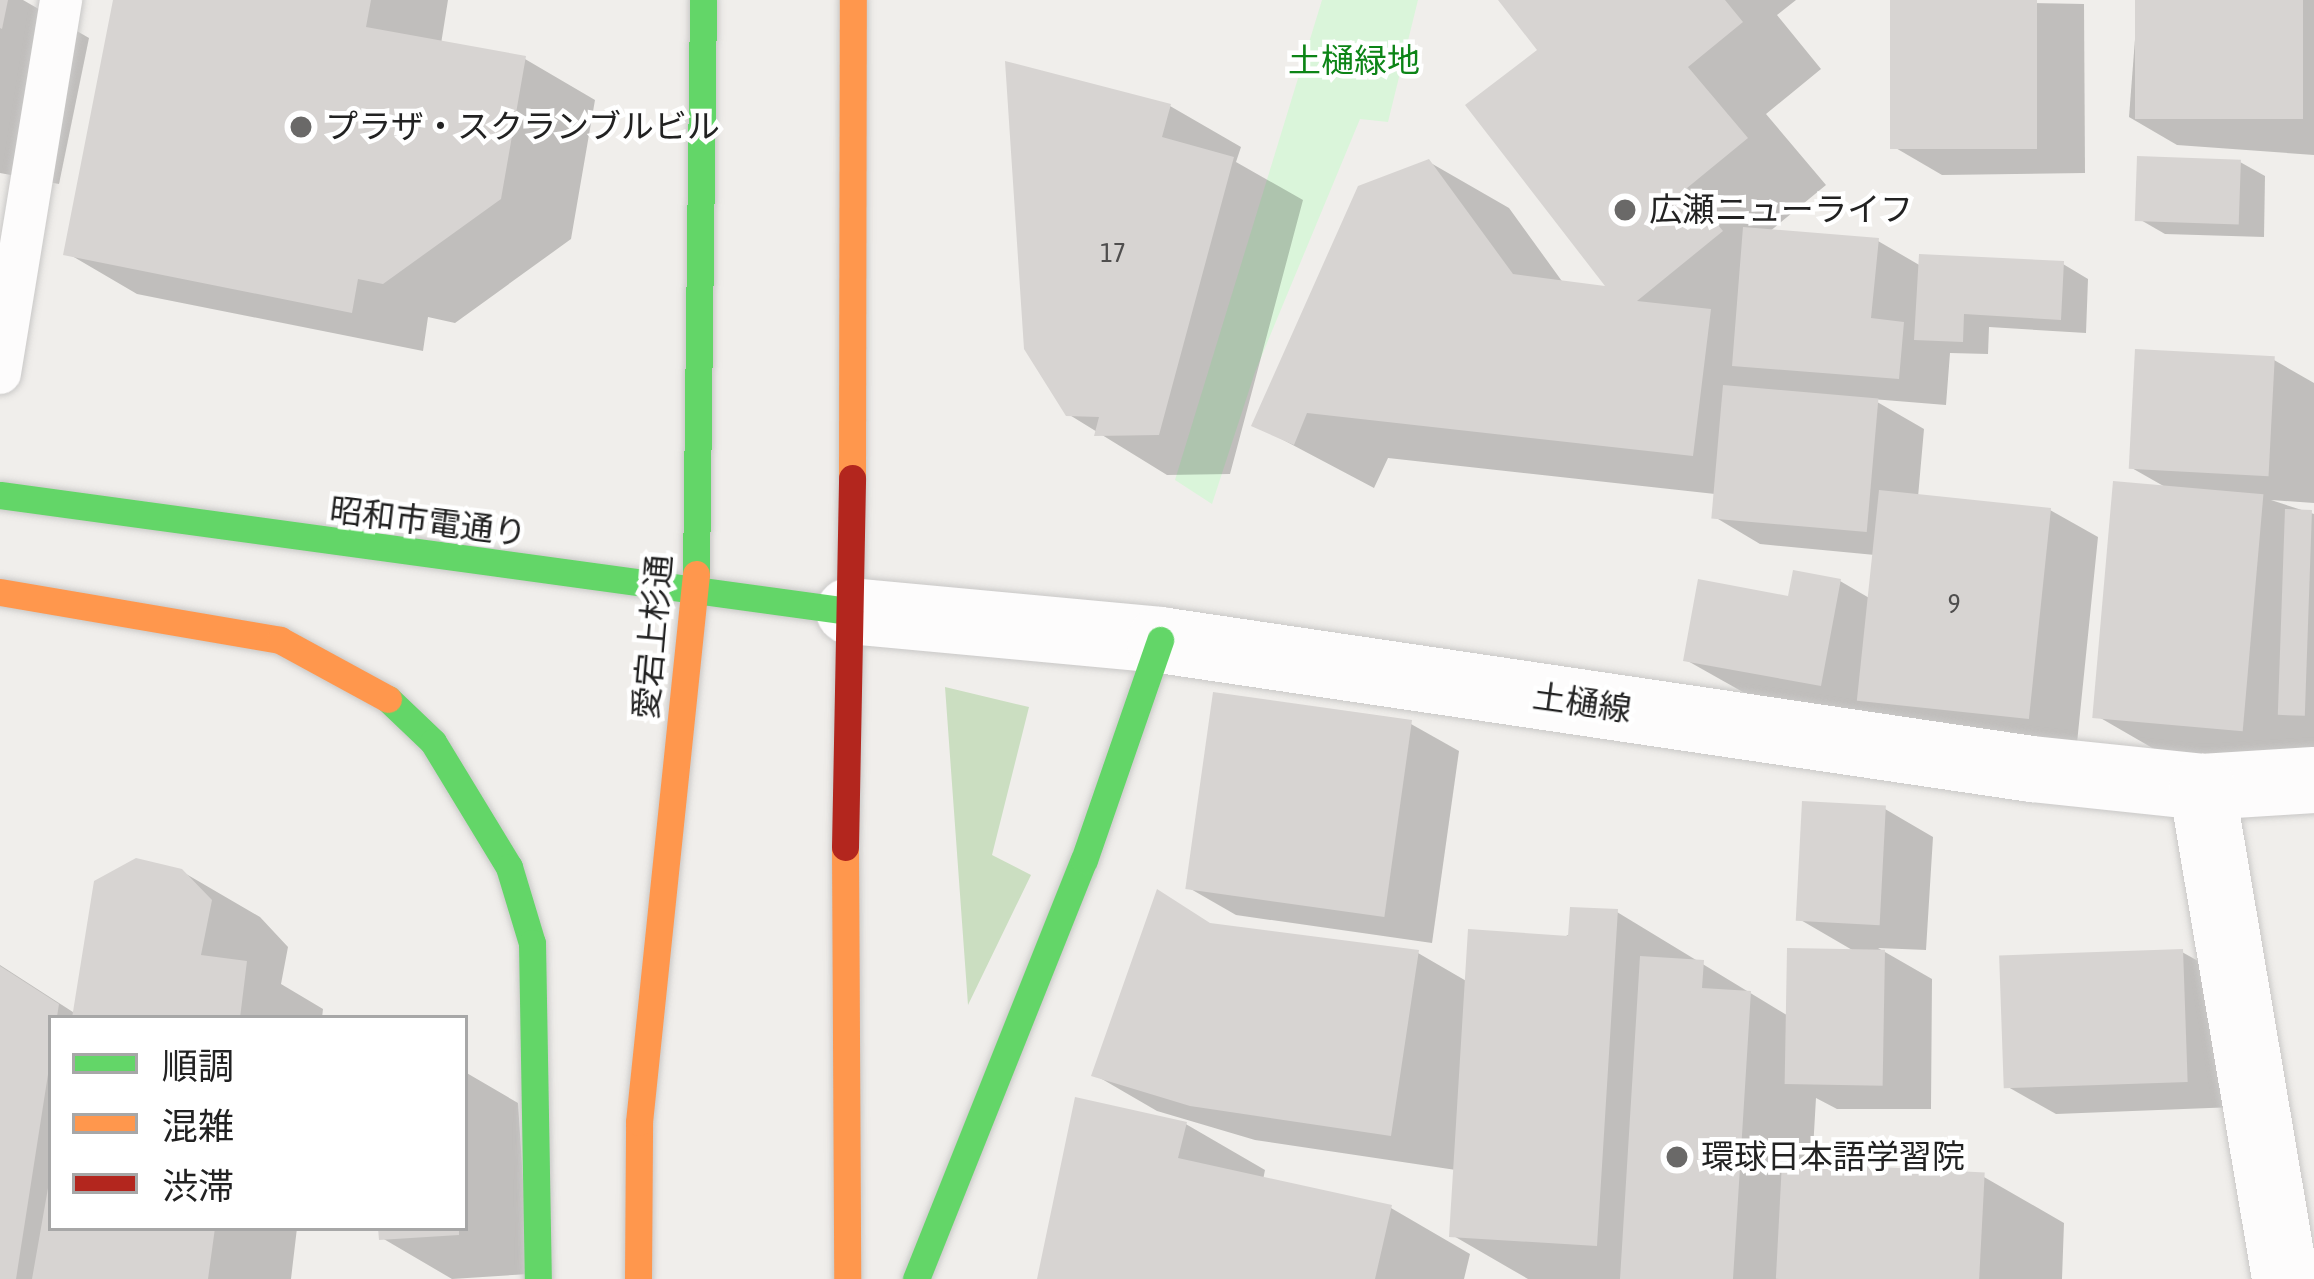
<!DOCTYPE html>
<meta charset="utf-8">
<style>
body{margin:0}
#map{position:relative;width:2314px;height:1279px;overflow:hidden;background:#f0eeeb;font-family:"Asap Condensed","Noto Sans JP",sans-serif}
div>[style]{position:absolute}
[style*='--x']{left:calc(var(--x)*1px);top:calc(var(--y)*1px);width:calc(var(--w)*1px);rotate:calc(var(--a)*1deg)}
.forest>*{inset:0;background:#cbdec1}
.park>*{inset:0;background:#daf5da}
.shadow>*{inset:0;background:#0003}
.building>*{inset:0;background:#d7d4d2;transform-origin:0 0}
.roads{filter:drop-shadow(0 0 3px #c9c8c7) drop-shadow(0 0 3px #c9c8c7)}
.lane>*{height:42px;margin:-21px;padding:0 21px;transform-origin:21px;border-radius:21px;background:#fdfcfc}
.street>*{height:66px;margin:-33px;padding:0 33px;transform-origin:33px;border-radius:33px;background:#fdfcfc}
.fast>*{height:27px;margin:-13.5px;padding:0 13.5px;transform-origin:13.5px;border-radius:13.5px;background:#63d668}
.slow>*{height:27px;margin:-13.5px;padding:0 13.5px;transform-origin:13.5px;border-radius:13.5px;background:#ff974d}
.jam>*{height:27px;margin:-13.5px;padding:0 13.5px;transform-origin:13.5px;border-radius:13.5px;background:#b3261e}
.dots>*{width:33px;height:33px;translate:-50% -50%;box-sizing:border-box;border:6px solid #fff;border-radius:50%}
span{translate:-50% -50%;white-space:nowrap;text-align:center;line-height:1.15;-webkit-text-stroke:9px #fff;paint-order:stroke}
.number-label{font-size:27px;color:#4f4e4e}
.number-label span{-webkit-text-stroke-width:0}
.park-label{font-size:33px;color:#0c8416}
.poi-label{font-size:33px;color:#222}
.left{translate:0 -50%;text-align:left}
.street-label{font-size:33px;color:#222}
.legend{position:absolute;left:48px;top:1015px;width:420px;height:216px;box-sizing:border-box;background:#fff;border:3px solid #a7a7a7;margin:0;padding:15px 21px;list-style:none;font-size:36px;color:#222}
.legend li{display:flex;align-items:center;gap:24px;height:60px}
.legend b{width:60px;border:3px solid #a7a7a7}
</style>
<div id="map">
<div class="forest">
<i style="clip-path:polygon(945px 687px,1029px 707px,992px 855px,1031px 875px,968px 1005px)"></i>
</div>
<div class="park">
<i style="clip-path:polygon(1322px 0,1418px 0,1388px 122px,1360px 119px,1255px 372px,1212px 504px,1175px 480px)"></i>
</div>
<div class="shadow">
<i style="clip-path:polygon(0 0,23px 0,89px 38px,59px 184px,0 173px)"></i>
<i style="clip-path:polygon(116px 0,448px 0,441px 44px,525px 59px,595px 100px,571px 239px,455px 323px,428px 317px,423px 351px,137px 294px,67px 253px)"></i>
<i style="clip-path:polygon(1502px 0,1796px 0,1777px 15px,1821px 69px,1766px 114px,1826px 185px,1769px 232px,1878px 241px,1921px 266px,2063px 264px,2088px 279px,2086px 333px,1989px 327px,1988px 354px,1950px 353px,1946px 405px,1872px 399px,1924px 429px,1918px 497px,2050px 510px,2098px 537px,2077px 743px,1757px 700px,1686px 660px,1790px 599px,1840px 581px,1871px 599px,1875px 555px,1760px 544px,1713px 516px,1715px 494px,1388px 458px,1374px 488px,1255px 425px,1429px 162px,1509px 208px,1564px 284px,1612px 290px,1541px 51px)"></i>
<i style="clip-path:polygon(1893px 0,2084px 4px,2085px 173px,1942px 175px,1894px 147px)"></i>
<i style="clip-path:polygon(2138px 0,2314px 0,2314px 155px,2177px 145px,2129px 117px)"></i>
<i style="clip-path:polygon(1170px 106px,1241px 147px,1236px 162px,1303px 200px,1230px 474px,1167px 475px,1068px 414px)"></i>
<i style="clip-path:polygon(2240px 162px,2265px 176px,2264px 237px,2165px 234px,2139px 219px)"></i>
<i style="clip-path:polygon(2274px 360px,2314px 383px,2314px 503px,2271px 500px,2314px 514px,2314px 768px,2168px 757px,2097px 716px,2167px 488px,2130px 467px)"></i>
<i style="clip-path:polygon(1411px 724px,1459px 751px,1432px 943px,1236px 915px,1189px 888px)"></i>
<i style="clip-path:polygon(1885px 809px,1933px 837px,1926px 950px,1878px 948px,1932px 979px,1931px 1109px,1837px 1109px,1816px 1098px,1812px 1167px,1984px 1177px,2064px 1223px,2062px 1279px,1528px 1279px,1452px 1235px,1456px 1170px,1255px 1140px,1157px 1111px,1095px 1075px,1216px 926px,1418px 953px,1468px 982px,1617px 912px,1790px 1017px,1854px 951px,1799px 919px)"></i>
<i style="clip-path:polygon(181px 871px,260px 917px,288px 947px,281px 984px,323px 1009px,322px 1018px,51px 1018px,51px 1228px,297px 1228px,291px 1279px,0 1279px,0 965px,76px 1014px)"></i>
<i style="clip-path:polygon(2182px 952px,2230px 979px,2235px 1107px,2056px 1114px,2008px 1087px)"></i>
<i style="clip-path:polygon(465px 1072px,518px 1103px,529px 1274px,452px 1279px,382px 1238px,381px 1228px,465px 1228px)"></i>
<i style="clip-path:polygon(1184px 1123px,1265px 1170px,1263px 1180px,1391px 1208px,1470px 1254px,1464px 1279px,1040px 1279px)"></i>
</div>
<div class="building">
<i style="clip-path:polygon(0 0,8px 0,2px 29px,0 28px)"></i>
<i style="clip-path:polygon(113px 0,371px 0,366px 27px,526px 56px,501px 199px,383px 284px,358px 279px,352px 313px,63px 255px)"></i>
<i style="clip-path:polygon(1498px 0,1725px 0,1743px 22px,1688px 67px,1748px 138px,1687px 188px,1723px 231px,1637px 301px,1711px 309px,1693px 456px,1307px 413px,1294px 445px,1251px 426px,1358px 186px,1429px 159px,1513px 274px,1605px 286px,1465px 105px,1537px 50px)"></i>
<i style="left:1890px;top:0;width:147px;height:149px"></i>
<i style="left:2135px;top:0;width:168px;height:119px"></i>
<i style="clip-path:polygon(1005px 61px,1171px 104px,1162px 137px,1234px 157px,1159px 435px,1094px 436px,1099px 417px,1066px 416px,1024px 349px)"></i>
<i style="left:2137px;top:156px;width:104px;height:65px;rotate:2deg"></i>
<i style="clip-path:polygon(1743px 227px,1879px 238px,1871px 318px,1904px 322px,1899px 379px,1732px 366px)"></i>
<i style="clip-path:polygon(1919px 254px,2064px 261px,2061px 320px,1964px 314px,1963px 342px,1914px 340px)"></i>
<i style="left:2135px;top:349px;width:140px;height:120px;rotate:3deg"></i>
<i style="left:1723px;top:385px;width:156px;height:134px;rotate:5deg"></i>
<i style="left:2113px;top:481px;width:151px;height:238px;rotate:5deg"></i>
<i style="left:1879px;top:490px;width:173px;height:212px;rotate:6deg"></i>
<i style="left:2285px;top:509px;width:27px;height:206px;rotate:2deg"></i>
<i style="clip-path:polygon(1793px 570px,1841px 579px,1821px 686px,1683px 661px,1698px 579px,1788px 596px)"></i>
<i style="left:1213px;top:692px;width:201px;height:199px;rotate:8deg"></i>
<i style="left:1802px;top:801px;width:84px;height:120px;rotate:3deg"></i>
<i style="clip-path:polygon(136px 858px,182px 869px,212px 900px,201px 955px,247px 961px,240px 1018px,72px 1018px,94px 881px)"></i>
<i style="clip-path:polygon(1157px 889px,1210px 923px,1419px 950px,1391px 1136px,1190px 1106px,1091px 1076px)"></i>
<i style="clip-path:polygon(1570px 907px,1618px 909px,1597px 1246px,1449px 1237px,1468px 929px,1568px 936px)"></i>
<i style="left:1787px;top:948px;width:98px;height:136px;rotate:1deg"></i>
<i style="left:2183px;top:949px;width:133px;height:184px;rotate:88deg"></i>
<i style="clip-path:polygon(1640px 956px,1704px 960px,1702px 988px,1751px 991px,1733px 1279px,1620px 1279px)"></i>
<i style="clip-path:polygon(0 966px,59px 1004px,16px 1279px,0 1279px)"></i>
<i style="clip-path:polygon(1075px 1097px,1187px 1122px,1178px 1158px,1392px 1205px,1375px 1279px,1037px 1279px)"></i>
<i style="left:1782px;top:1162px;width:203px;height:117px;rotate:3deg"></i>
<i style="clip-path:polygon(51px 1171px,51px 1228px,215px 1228px,208px 1279px,32px 1279px)"></i>
<i style="clip-path:polygon(378px 1228px,459px 1228px,459px 1235px,379px 1240px)"></i>
</div>
<div class="roads">
<div class="lane">
<i style="--x:0;--y:373;--w:378;--a:-80.7"></i>
</div>
<div class="street">
<i style="--x:849;--y:611;--w:312;--a:5.3"></i>
<i style="--x:1160;--y:640;--w:881;--a:8.42"></i>
<i style="--x:2032;--y:769;--w:171;--a:6"></i>
<i style="--x:2202;--y:787;--w:112;--a:-3.6"></i>
<i style="--x:2202;--y:787;--w:499;--a:80.4"></i>
</div>
<div class="fast">
<i style="--x:0;--y:495;--w:857;--a:7.78"></i>
<i style="--x:696;--y:574;--w:574;--a:-89.3"></i>
<i style="--x:388;--y:699;--w:62;--a:43.7"></i>
<i style="--x:433;--y:742;--w:146;--a:58.7"></i>
<i style="--x:509;--y:867;--w:79;--a:73.2"></i>
<i style="--x:532;--y:943;--w:336;--a:89"></i>
<i style="--x:916;--y:1279;--w:451;--a:-68.2"></i>
<i style="--x:1084;--y:860;--w:233;--a:-70.9"></i>
</div>
<div class="slow">
<i style="--x:852;--y:478;--w:478;--a:-89.9"></i>
<i style="--x:0;--y:592;--w:284;--a:9.7"></i>
<i style="--x:280;--y:640;--w:123;--a:28.6"></i>
<i style="--x:845;--y:847;--w:432;--a:89.7"></i>
<i style="--x:638;--y:1279;--w:157;--a:-89.6"></i>
<i style="--x:639;--y:1122;--w:551;--a:-84.06"></i>
</div>
<div class="jam">
<i style="--x:845;--y:847;--w:369;--a:-88.9"></i>
</div>
</div>
<div class="dots">
<i style="left:301px;top:127px;background:#6a6968"></i>
<i style="left:1625px;top:210px;background:#6a6968"></i>
<i style="left:1677px;top:1157px;background:#6a6968"></i>
</div>
<div class="number-label">
<span style="left:1113px;top:253px">17</span>
<span style="left:1954px;top:604px">9</span>
</div>
<div class="park-label">
<span style="left:1354px;top:61px">土樋緑地</span>
</div>
<div class="poi-label">
<span class="left" style="left:325px;top:127px">プラザ・スクランブルビル</span>
<span class="left" style="left:1649px;top:210px">広瀬ニューライフ</span>
<span class="left" style="left:1701px;top:1157px">環球日本語学習院</span>
</div>
<div class="street-label">
<span style="left:428px;top:522px;rotate:7deg">昭和市電通り</span>
<span style="left:653px;top:637px;rotate:-85deg">愛宕上杉通</span>
<span style="left:1582px;top:703px;rotate:8deg">土樋線</span>
</div>
<ul class="legend">
<li><b style="height:15px;background:#63d668"></b>順調</li>
<li><b style="height:15px;background:#ff974d"></b>混雑</li>
<li><b style="height:15px;background:#b3261e"></b>渋滞</li>
</ul>
</div>
